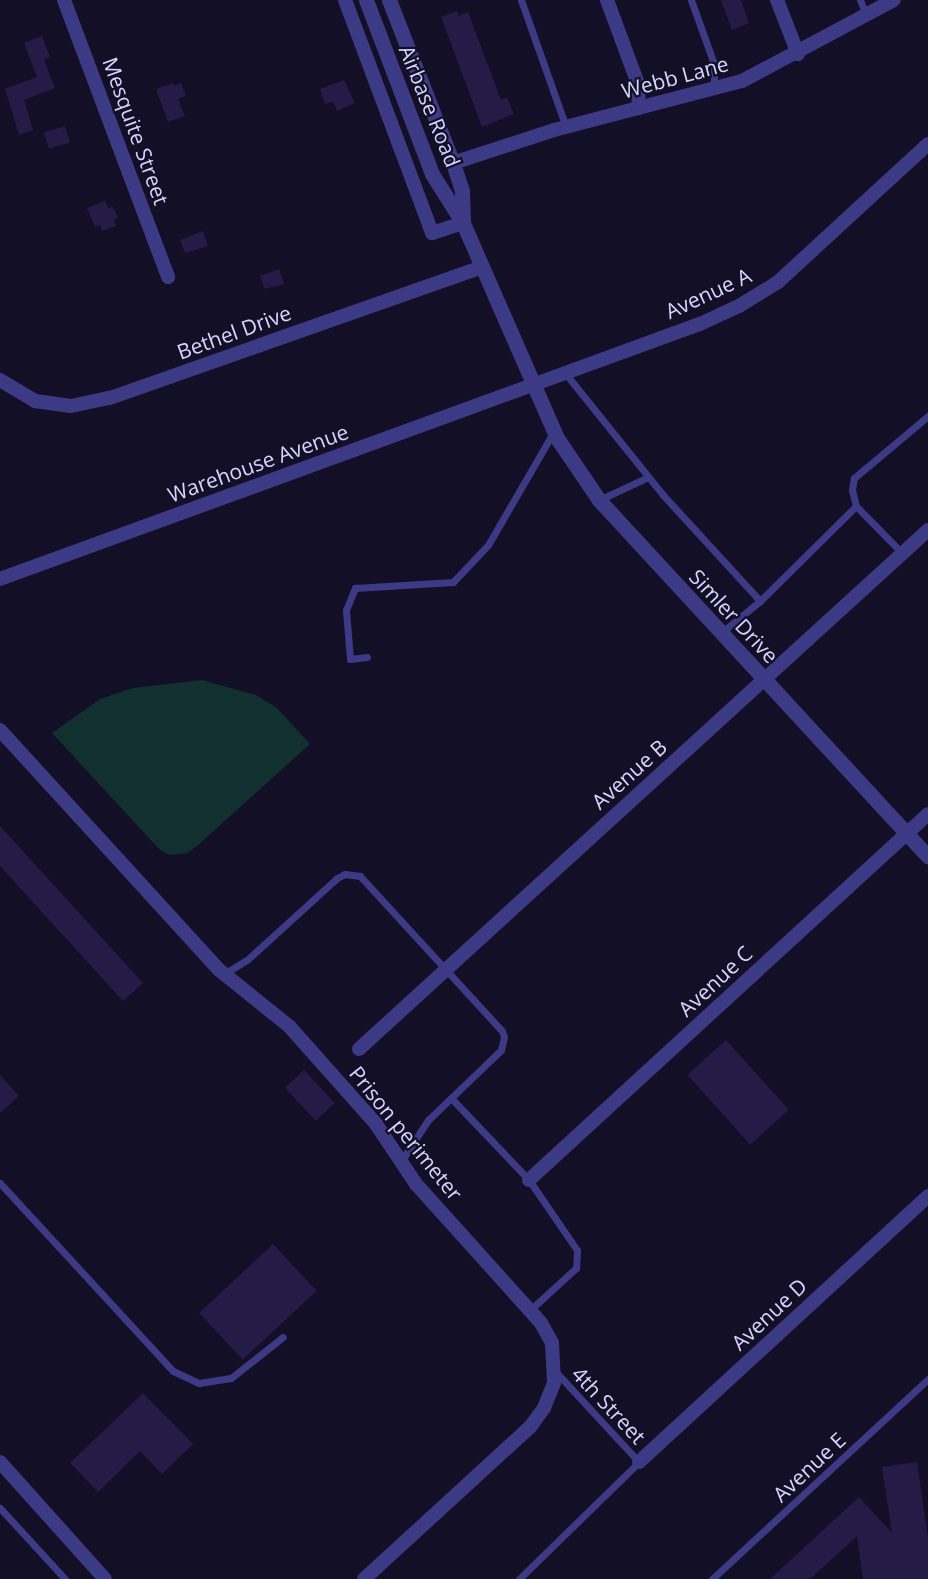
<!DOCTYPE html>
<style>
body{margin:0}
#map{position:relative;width:928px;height:1579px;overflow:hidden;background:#130f26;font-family:"Open Sans",sans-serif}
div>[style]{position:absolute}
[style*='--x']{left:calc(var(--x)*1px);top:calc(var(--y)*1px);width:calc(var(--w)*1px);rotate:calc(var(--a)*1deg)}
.green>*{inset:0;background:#12302f}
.building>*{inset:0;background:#241b47;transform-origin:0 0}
.service>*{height:7px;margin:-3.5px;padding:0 3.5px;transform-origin:3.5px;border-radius:3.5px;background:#3d3a85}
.minor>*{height:14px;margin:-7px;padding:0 7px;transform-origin:7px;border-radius:7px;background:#3d3a85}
.tertiary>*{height:15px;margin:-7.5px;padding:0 7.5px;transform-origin:7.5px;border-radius:7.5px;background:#3d3a85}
span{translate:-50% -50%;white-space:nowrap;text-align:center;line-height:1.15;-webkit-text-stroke:4.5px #130f26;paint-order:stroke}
.street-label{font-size:21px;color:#d9d4ff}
</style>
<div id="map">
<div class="green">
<i style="clip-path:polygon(202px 680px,256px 695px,276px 707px,310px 744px,197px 846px,187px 853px,170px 855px,160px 850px,52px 733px,100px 699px,133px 688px)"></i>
</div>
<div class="building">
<i style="clip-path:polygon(721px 0,741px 0,749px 23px,732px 30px)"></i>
<i style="clip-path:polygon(457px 11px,459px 16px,468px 12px,501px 100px,507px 97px,514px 114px,482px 127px,441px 17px)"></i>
<i style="clip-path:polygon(42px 36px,50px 57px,44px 60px,55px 88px,24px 100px,33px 130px,19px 135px,5px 89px,37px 77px,24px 43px)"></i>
<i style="clip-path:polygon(344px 80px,355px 103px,337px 111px,333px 102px,325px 104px,320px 89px)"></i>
<i style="clip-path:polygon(173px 83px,174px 86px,181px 83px,186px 96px,178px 99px,185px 116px,168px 122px,156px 89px)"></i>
<i style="left:65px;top:126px;width:17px;height:22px;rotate:73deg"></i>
<i style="clip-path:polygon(105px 201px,108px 208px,113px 207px,118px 218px,114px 220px,116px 226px,102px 231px,100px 225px,95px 227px,87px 208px)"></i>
<i style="clip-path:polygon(203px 231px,208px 246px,185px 253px,180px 240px)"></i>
<i style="clip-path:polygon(279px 269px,284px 284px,265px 289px,260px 276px)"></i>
<i style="clip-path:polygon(0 826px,143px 983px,123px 1001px,0 866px)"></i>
<i style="left:726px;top:1040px;width:94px;height:52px;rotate:48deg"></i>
<i style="left:304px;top:1070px;width:45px;height:26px;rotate:47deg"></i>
<i style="clip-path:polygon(0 1075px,19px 1096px,0 1113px)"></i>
<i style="left:273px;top:1244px;width:64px;height:101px;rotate:47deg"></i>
<i style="clip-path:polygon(143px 1393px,193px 1444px,162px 1474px,140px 1451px,98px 1492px,70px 1463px)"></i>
<i style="clip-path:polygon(917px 1462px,928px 1537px,928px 1579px,863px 1579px,857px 1536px,810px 1579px,770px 1579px,859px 1497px,892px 1533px,882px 1467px)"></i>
</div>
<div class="service">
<i style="--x:521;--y:0;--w:135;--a:70.5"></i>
<i style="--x:691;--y:0;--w:68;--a:70.2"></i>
<i style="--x:714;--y:64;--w:26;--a:90"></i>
<i style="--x:860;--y:0;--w:15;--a:67"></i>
<i style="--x:565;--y:373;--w:156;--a:51.2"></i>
<i style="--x:663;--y:495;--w:144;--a:47.5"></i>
<i style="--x:760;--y:601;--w:135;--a:-44.7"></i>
<i style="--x:856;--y:506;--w:16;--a:-104"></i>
<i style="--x:852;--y:490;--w:12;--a:-81"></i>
<i style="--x:854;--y:478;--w:97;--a:-40"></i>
<i style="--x:599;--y:500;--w:54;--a:-25.1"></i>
<i style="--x:856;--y:506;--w:67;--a:45.6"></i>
<i style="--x:721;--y:633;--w:50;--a:-39.4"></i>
<i style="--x:367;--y:657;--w:17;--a:173"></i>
<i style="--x:350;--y:659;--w:49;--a:-94.7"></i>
<i style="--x:346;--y:610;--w:24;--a:-68"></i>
<i style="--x:355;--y:588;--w:98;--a:-3.5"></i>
<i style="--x:453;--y:582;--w:51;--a:-46.6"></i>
<i style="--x:488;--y:545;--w:132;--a:-59.9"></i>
<i style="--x:224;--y:974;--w:28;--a:-32"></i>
<i style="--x:248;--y:959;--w:120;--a:-42.3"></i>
<i style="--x:337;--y:878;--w:9;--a:-27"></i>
<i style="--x:345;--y:874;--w:15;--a:8"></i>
<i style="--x:360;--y:876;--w:210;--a:47.5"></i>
<i style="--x:502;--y:1031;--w:6;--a:72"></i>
<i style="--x:504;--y:1037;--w:13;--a:103"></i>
<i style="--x:501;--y:1050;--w:101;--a:136.2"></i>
<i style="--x:428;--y:1120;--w:48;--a:123"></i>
<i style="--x:451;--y:1098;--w:113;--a:46.4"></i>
<i style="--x:529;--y:1180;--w:85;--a:55.6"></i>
<i style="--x:577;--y:1250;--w:18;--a:93"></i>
<i style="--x:576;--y:1268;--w:62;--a:137.6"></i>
<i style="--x:0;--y:1183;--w:255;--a:47.4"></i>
<i style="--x:173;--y:1371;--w:29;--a:25"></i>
<i style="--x:199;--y:1383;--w:32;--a:-9"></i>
<i style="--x:231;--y:1378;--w:66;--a:-38.3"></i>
<i style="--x:0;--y:1508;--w:96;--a:47.5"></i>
<i style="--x:519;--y:1579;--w:168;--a:-44.3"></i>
<i style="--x:639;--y:1462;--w:122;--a:-132.7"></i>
<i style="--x:712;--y:1579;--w:294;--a:-42.8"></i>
</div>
<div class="minor">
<i style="--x:64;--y:0;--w:296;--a:69.4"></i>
<i style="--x:345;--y:0;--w:249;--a:69.5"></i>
<i style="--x:432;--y:233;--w:33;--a:-18"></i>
<i style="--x:607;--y:0;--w:90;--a:69.7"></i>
<i style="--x:638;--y:84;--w:24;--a:88"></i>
<i style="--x:777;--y:0;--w:58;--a:68.7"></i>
<i style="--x:453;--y:163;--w:106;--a:-18.1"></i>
<i style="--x:554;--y:130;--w:194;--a:-14.6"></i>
<i style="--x:742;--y:81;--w:172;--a:-28.1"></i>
<i style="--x:0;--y:380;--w:41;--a:31"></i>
<i style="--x:35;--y:401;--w:36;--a:8"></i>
<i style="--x:71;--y:406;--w:40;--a:-12"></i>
<i style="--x:110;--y:398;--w:395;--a:-19.4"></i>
<i style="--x:0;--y:579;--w:745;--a:-20.02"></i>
<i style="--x:700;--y:324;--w:43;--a:-24.8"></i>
<i style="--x:739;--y:306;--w:46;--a:-31.6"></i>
<i style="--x:778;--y:282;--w:204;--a:-42.6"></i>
<i style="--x:0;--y:730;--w:323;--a:47.6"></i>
<i style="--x:218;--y:969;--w:91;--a:38.8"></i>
<i style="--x:289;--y:1026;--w:131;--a:48.4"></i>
<i style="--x:376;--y:1124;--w:72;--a:56.3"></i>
<i style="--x:416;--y:1184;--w:187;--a:48"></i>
<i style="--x:541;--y:1323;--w:23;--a:61"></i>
<i style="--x:552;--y:1343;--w:40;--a:87.1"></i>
<i style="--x:554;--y:1383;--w:27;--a:112"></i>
<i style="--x:544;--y:1408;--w:24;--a:126"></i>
<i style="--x:530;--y:1427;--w:225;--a:137.5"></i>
<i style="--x:359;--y:1049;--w:770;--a:-42.37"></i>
<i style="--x:529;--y:1180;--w:541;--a:-42.53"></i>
<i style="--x:0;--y:1462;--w:157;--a:48.1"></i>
<i style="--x:639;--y:1462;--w:393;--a:-42.6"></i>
</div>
<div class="tertiary">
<i style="--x:366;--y:0;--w:186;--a:69.2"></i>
<i style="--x:432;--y:174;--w:58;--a:57.7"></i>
<i style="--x:463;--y:223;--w:235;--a:66.4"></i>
<i style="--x:557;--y:438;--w:75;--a:55.9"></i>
<i style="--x:599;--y:500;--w:485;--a:47.3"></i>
<i style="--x:389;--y:0;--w:175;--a:68.6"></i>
<i style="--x:453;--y:163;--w:29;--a:72"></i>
<i style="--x:462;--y:191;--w:32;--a:88"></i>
</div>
<div class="street-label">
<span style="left:675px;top:77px;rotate:-15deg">Webb Lane</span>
<span style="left:430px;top:106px;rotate:68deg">Airbase Road</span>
<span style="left:136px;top:131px;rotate:70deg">Mesquite Street</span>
<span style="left:708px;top:293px;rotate:-25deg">Avenue A</span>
<span style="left:234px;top:332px;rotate:-20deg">Bethel Drive</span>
<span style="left:258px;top:463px;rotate:-20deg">Warehouse Avenue</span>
<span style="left:734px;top:616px;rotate:47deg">Simler Drive</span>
<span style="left:629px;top:774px;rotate:-42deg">Avenue B</span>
<span style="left:715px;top:981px;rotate:-43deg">Avenue C</span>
<span style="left:406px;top:1133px;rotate:51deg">Prison perimeter</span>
<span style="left:769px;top:1314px;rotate:-43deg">Avenue D</span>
<span style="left:609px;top:1405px;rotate:47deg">4th Street</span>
<span style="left:809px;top:1467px;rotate:-43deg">Avenue E</span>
</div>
</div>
